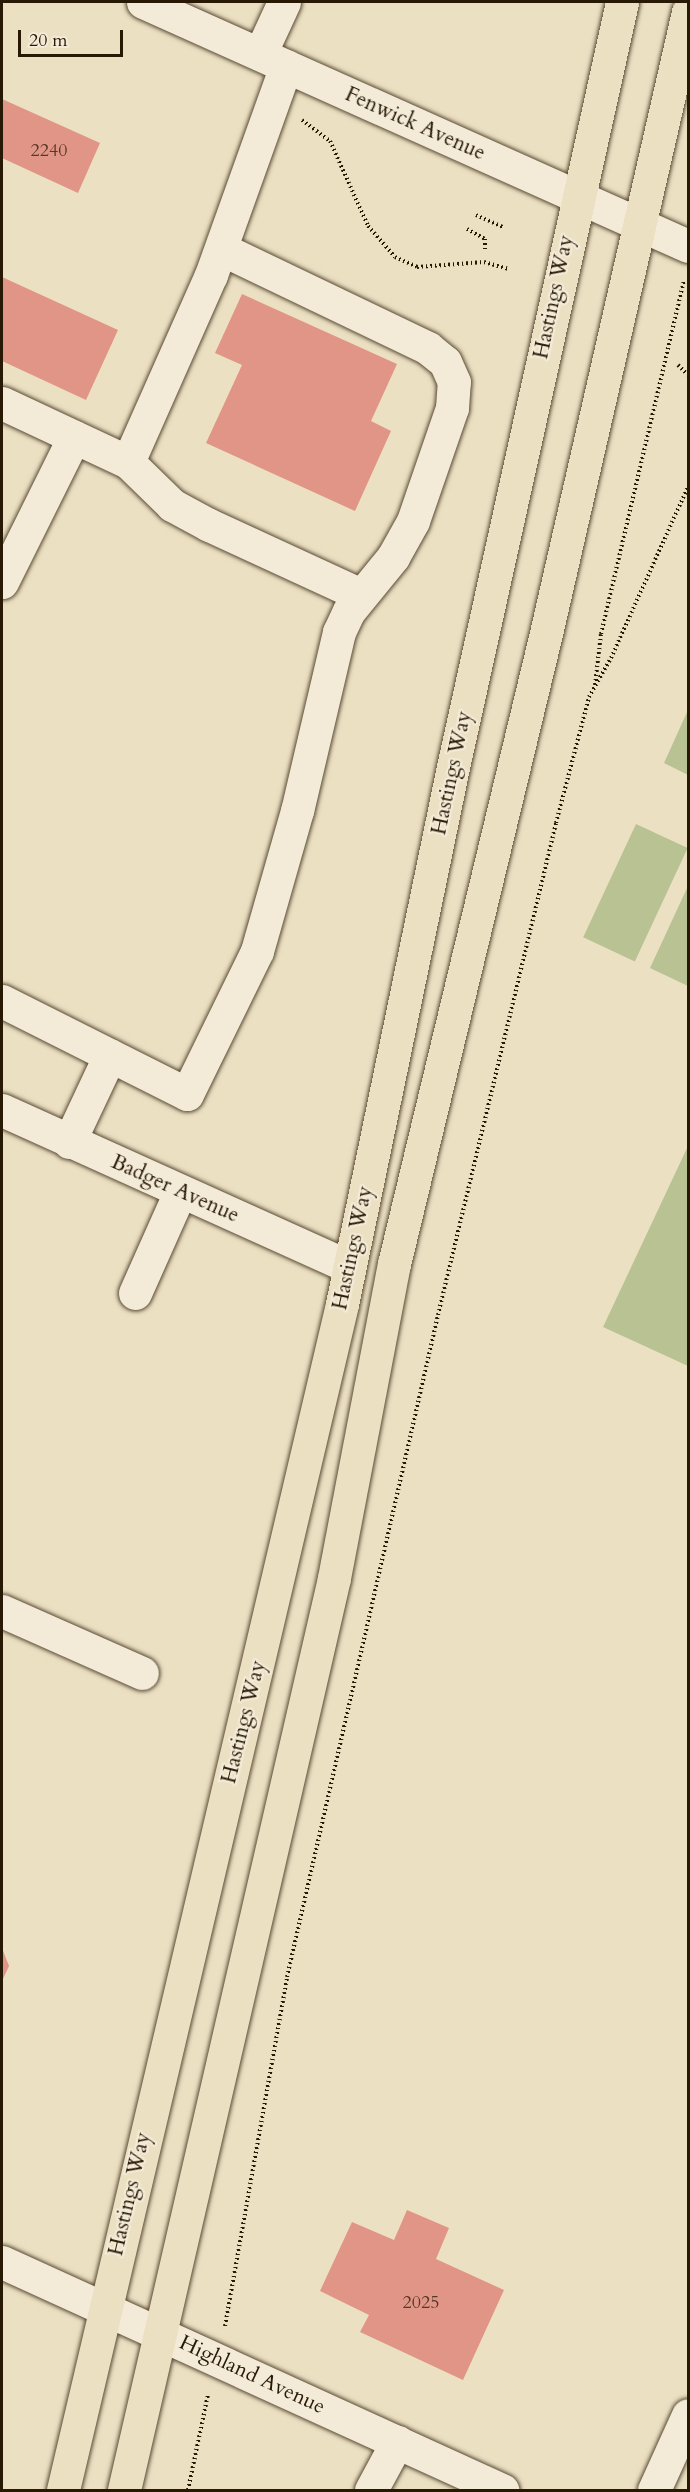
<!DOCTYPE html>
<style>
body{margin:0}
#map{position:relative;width:690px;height:2492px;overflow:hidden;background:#ece0c3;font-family:Cardo,serif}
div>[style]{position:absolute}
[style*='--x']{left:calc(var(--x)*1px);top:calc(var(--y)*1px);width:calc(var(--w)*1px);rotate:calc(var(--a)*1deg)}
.green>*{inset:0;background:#b8c293;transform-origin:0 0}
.building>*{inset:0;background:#e19587}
.path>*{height:4px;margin-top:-2px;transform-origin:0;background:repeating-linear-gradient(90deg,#281904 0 1.5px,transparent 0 4.5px)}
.roads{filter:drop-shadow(0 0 2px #594b34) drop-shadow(0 0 2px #594b34)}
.minor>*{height:33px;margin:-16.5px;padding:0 16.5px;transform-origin:16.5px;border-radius:16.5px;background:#f3ebd8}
.major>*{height:33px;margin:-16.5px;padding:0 16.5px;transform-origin:16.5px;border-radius:16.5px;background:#ece0c3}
span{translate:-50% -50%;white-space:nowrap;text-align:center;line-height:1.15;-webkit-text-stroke:4.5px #f3ebd8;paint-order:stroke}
.number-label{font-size:18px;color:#563825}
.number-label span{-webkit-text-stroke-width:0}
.street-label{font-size:21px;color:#281904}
.frame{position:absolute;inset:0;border:3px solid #281904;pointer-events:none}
.scale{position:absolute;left:18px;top:30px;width:105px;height:27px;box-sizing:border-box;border:3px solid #281904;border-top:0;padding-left:8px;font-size:18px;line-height:21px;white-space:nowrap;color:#281904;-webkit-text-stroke:4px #f3ebd8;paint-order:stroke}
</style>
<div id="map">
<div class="green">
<i style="clip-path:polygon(688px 710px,688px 775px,664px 763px)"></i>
<i style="left:636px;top:824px;width:57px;height:125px;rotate:25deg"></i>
<i style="clip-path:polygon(688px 886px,688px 986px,650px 968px)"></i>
<i style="clip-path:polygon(688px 1146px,688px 1366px,603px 1327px)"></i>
</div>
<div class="building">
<i style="clip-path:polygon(2px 99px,100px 143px,78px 193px,2px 158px)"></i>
<i style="clip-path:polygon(2px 277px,118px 330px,86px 400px,2px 361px)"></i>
<i style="clip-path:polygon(242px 294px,397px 364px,371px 421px,391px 431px,355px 511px,206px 443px,242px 365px,215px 353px)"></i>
<i style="clip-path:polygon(2px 1948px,9px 1966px,2px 1981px)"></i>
<i style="clip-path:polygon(407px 2210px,449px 2228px,436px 2259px,504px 2290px,463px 2380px,360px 2332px,369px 2315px,320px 2291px,352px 2222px,394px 2240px)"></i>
</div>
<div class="path">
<i style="--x:302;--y:120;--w:35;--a:37"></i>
<i style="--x:330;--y:141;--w:93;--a:65.9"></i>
<i style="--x:368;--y:226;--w:41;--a:48.9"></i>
<i style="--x:395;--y:257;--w:24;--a:24"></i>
<i style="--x:417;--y:267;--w:67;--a:-4.3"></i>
<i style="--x:484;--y:262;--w:26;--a:16"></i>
<i style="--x:476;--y:215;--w:30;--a:24"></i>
<i style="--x:467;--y:229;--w:21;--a:29"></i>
<i style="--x:485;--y:239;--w:13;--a:90"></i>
<i style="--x:678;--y:365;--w:14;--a:45"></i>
<i style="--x:595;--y:685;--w:51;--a:-83.3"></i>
<i style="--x:601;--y:634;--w:364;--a:-76.8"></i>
<i style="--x:225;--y:2326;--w:354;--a:-79.9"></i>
<i style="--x:287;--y:1977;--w:679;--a:-77.15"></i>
<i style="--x:438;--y:1315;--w:506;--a:-76.51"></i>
<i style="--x:556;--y:823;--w:130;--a:-75.3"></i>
<i style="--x:589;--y:697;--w:45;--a:-60.6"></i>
<i style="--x:611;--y:658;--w:188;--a:-65.8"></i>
<i style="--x:188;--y:2490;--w:98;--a:-78.2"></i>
</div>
<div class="roads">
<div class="minor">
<i style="--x:143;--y:2;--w:597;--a:24.12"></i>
<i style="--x:260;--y:54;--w:57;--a:-65.2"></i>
<i style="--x:2;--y:403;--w:139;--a:25.1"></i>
<i style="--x:128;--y:462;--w:62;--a:44.3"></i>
<i style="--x:172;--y:505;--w:42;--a:28.4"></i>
<i style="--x:209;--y:525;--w:167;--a:24.7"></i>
<i style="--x:128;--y:462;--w:205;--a:-66.1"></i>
<i style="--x:211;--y:275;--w:222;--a:-70.3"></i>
<i style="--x:2;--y:582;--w:162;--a:-63.6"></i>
<i style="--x:2;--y:1001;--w:207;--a:26.7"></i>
<i style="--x:187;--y:1094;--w:159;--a:-63.9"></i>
<i style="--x:257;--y:951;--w:146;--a:-74.1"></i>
<i style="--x:297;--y:811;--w:184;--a:-76.8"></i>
<i style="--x:339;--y:632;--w:23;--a:-65"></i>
<i style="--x:349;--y:611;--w:70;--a:-50.8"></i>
<i style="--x:393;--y:557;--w:41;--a:-60.9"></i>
<i style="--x:413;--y:521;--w:120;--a:-71"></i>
<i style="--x:452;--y:408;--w:26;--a:-86"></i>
<i style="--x:454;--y:382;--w:22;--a:-114"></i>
<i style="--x:445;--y:362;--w:22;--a:-141"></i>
<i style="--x:428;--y:348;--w:229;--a:-154.4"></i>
<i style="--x:2;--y:1110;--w:381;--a:24.3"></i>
<i style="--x:69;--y:1142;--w:96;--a:-64.8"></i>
<i style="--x:135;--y:1293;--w:111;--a:-66"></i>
<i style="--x:2;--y:1611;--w:153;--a:23.9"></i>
<i style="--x:2;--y:2262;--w:550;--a:24.51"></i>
<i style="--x:371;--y:2490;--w:55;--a:-61.6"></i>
<i style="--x:654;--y:2490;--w:82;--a:-65.6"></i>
</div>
<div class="major">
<i style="--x:63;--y:2490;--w:1218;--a:-76.76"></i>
<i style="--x:342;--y:1304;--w:548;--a:-78.32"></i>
<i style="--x:453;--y:767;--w:783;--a:-77.54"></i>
<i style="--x:124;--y:2490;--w:936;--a:-77.03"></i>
<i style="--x:334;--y:1578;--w:320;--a:-79.2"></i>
<i style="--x:394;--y:1264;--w:653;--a:-76.45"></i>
<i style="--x:547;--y:629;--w:633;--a:-77.13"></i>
</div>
</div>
<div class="number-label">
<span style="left:49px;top:151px">2240</span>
<span style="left:421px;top:2303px">2025</span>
</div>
<div class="street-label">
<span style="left:415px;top:124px;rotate:24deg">Fenwick Avenue</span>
<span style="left:554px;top:297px;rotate:-78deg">Hastings Way</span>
<span style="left:452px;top:773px;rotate:-78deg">Hastings Way</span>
<span style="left:175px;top:1189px;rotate:24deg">Badger Avenue</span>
<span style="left:353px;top:1248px;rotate:-78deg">Hastings Way</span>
<span style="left:244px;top:1722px;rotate:-76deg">Hastings Way</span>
<span style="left:130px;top:2194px;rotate:-77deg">Hastings Way</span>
<span style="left:252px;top:2375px;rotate:25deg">Highland Avenue</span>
</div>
<div class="frame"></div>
<div class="scale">20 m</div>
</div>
